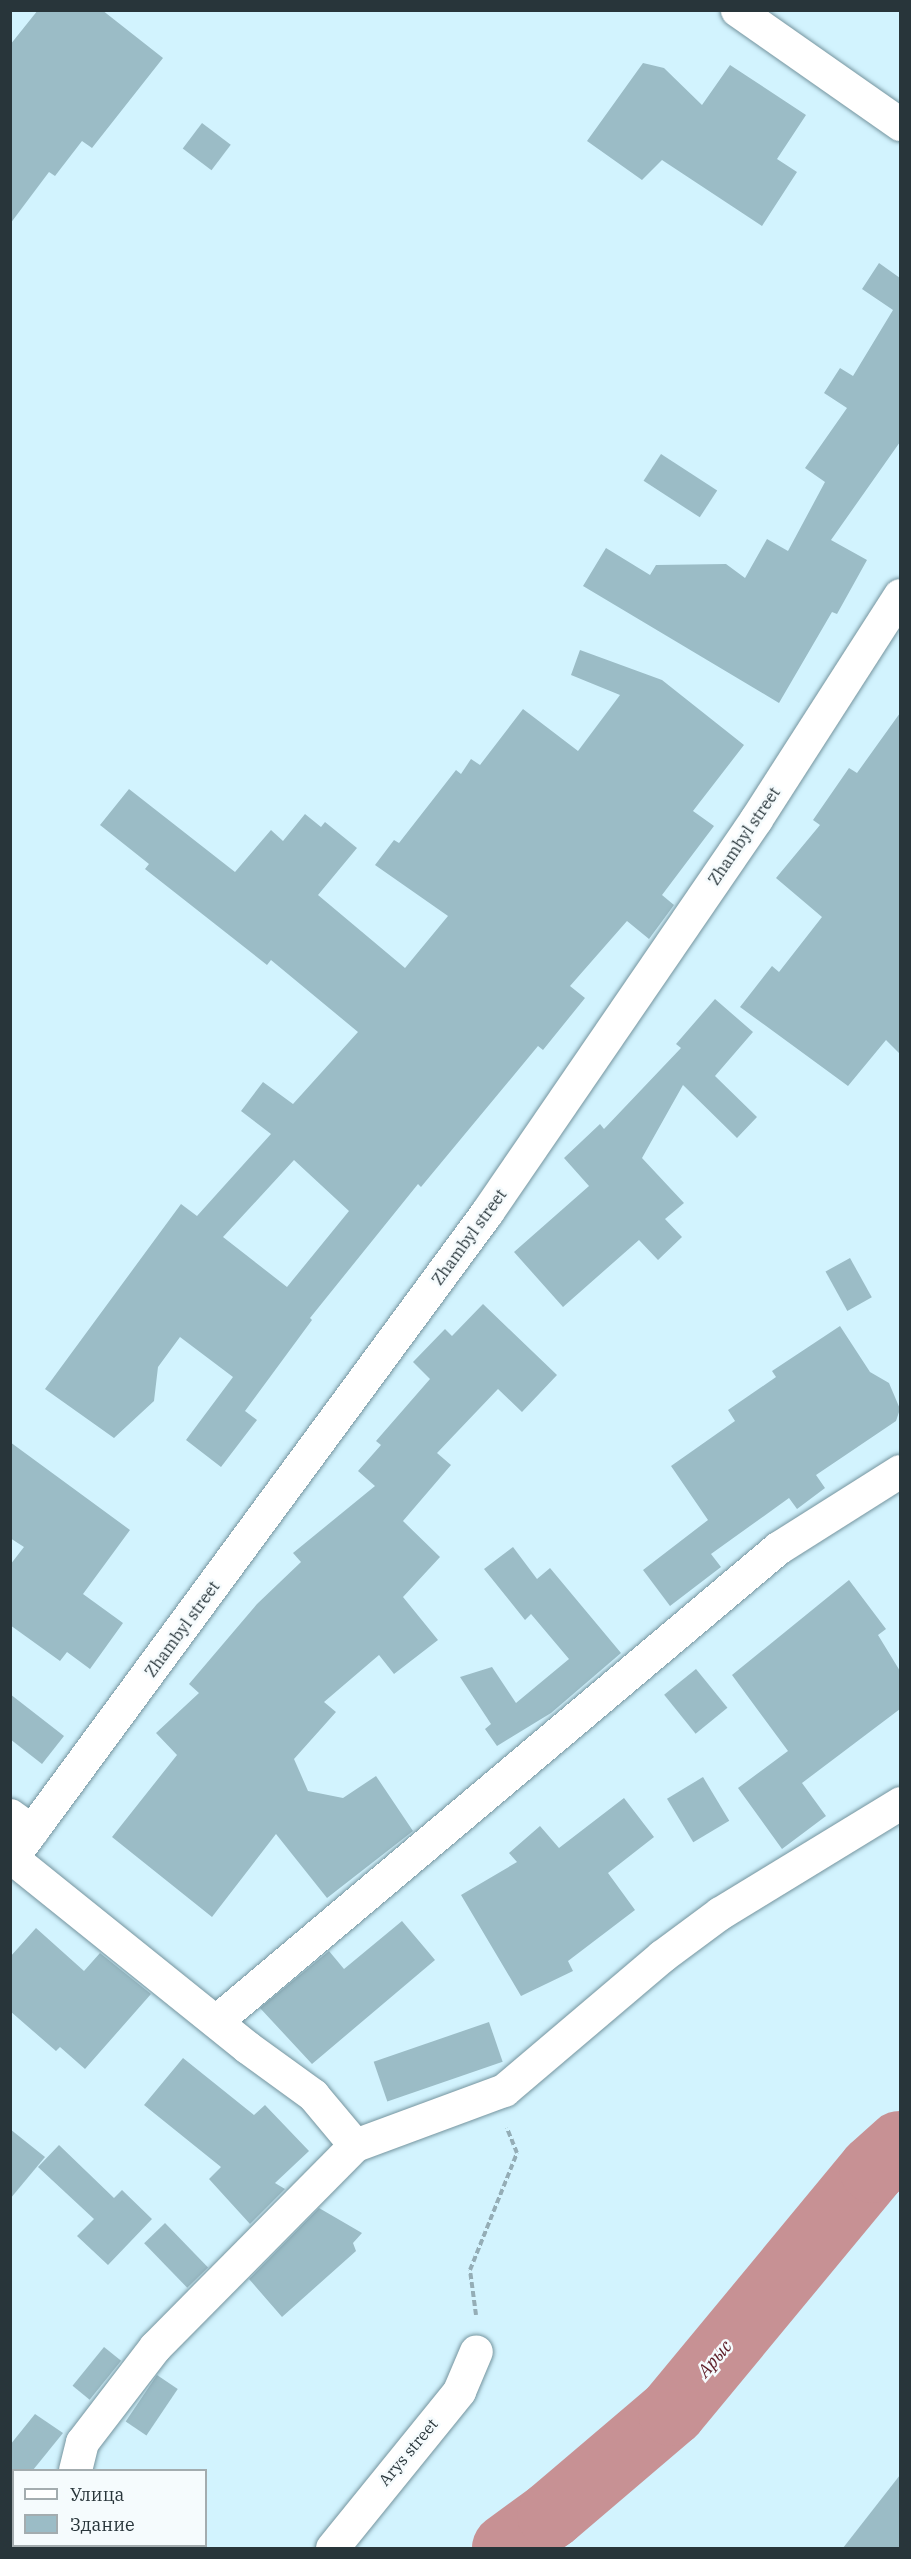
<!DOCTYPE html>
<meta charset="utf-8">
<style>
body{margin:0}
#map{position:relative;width:911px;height:2559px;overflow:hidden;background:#d2f3fe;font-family:"IBM Plex Serif",serif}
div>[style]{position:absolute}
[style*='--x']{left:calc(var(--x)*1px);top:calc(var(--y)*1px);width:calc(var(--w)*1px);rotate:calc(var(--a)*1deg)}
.river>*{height:68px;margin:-34px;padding:0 34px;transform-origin:34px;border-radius:34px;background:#c79194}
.building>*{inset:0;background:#9bbcc6;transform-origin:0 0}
.path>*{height:4px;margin-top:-2px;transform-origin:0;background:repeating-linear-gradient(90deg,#94adb6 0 6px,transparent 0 9px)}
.roads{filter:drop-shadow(0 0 2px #75949e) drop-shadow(0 0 2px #75949e)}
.street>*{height:33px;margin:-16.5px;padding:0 16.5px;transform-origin:16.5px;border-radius:16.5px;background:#fff}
span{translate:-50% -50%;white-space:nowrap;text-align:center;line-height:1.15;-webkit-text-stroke:5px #f5fbfd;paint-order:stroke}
.street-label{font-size:16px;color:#28353a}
.water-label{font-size:18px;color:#5d1c26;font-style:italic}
.frame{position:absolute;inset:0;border:12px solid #28353a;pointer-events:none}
.legend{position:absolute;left:12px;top:2469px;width:195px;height:78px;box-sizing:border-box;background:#f5fbfd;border:2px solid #a3acaf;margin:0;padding:8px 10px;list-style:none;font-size:18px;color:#28353a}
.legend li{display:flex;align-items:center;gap:12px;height:30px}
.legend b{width:30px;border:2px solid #a3acaf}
</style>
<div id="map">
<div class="river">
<i style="--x:506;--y:2548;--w:56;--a:-36.3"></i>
<i style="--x:551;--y:2515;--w:159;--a:-40.4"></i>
<i style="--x:672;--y:2412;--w:315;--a:-50.4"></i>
<i style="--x:873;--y:2169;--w:36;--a:-42"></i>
</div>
<div class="building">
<i style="clip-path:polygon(38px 10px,102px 10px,163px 58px,92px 148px,82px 141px,55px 176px,49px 172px,10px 224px,10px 45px)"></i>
<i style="clip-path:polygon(643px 63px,664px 68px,702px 105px,730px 65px,806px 115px,777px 159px,797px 172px,762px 226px,662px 160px,642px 180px,587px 141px)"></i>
<i style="left:202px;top:123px;width:36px;height:32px;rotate:37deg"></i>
<i style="clip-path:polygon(879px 263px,900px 278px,900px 442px,831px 540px,867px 560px,837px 614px,832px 612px,779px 703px,583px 586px,606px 548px,650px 575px,656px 565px,726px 564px,745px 578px,767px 539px,788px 551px,825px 482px,805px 468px,847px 408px,824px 393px,840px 368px,853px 376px,893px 310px,862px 289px)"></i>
<i style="left:661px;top:454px;width:67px;height:32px;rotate:33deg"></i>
<i style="clip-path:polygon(evenodd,580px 650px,662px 680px,744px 745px,693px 811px,714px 826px,662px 895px,674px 905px,649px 939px,627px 921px,570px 986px,585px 998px,543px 1050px,538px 1046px,421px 1187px,418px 1184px,310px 1318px,312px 1320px,245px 1411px,257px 1420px,221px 1467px,186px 1440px,233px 1377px,180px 1337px,158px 1367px,154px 1401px,114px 1438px,45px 1389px,181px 1204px,197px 1216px,271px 1134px,241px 1111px,263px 1082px,293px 1104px,358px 1032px,271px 960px,267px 965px,145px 869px,149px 864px,100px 825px,129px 789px,235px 872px,271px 830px,283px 841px,305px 814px,321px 827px,325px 822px,357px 848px,318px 895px,405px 968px,448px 916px,375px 865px,394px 840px,399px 843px,456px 770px,461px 774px,471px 759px,480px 765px,523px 709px,578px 751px,620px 695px,571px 675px,580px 650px,294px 1160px,349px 1211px,287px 1287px,223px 1237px,294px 1160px)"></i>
<i style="clip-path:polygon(900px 713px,900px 1054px,886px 1040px,848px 1086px,740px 1007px,772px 966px,779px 972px,822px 917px,776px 878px,820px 825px,813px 820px,849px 768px,857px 773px)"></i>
<i style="clip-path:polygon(715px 999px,753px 1032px,715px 1076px,757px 1117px,737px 1138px,683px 1085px,642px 1158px,684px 1203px,665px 1219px,682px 1237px,658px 1260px,639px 1240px,563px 1307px,514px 1252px,589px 1186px,564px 1158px,600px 1124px,604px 1129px,681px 1048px,676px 1044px)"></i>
<i style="left:850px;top:1258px;width:45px;height:28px;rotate:61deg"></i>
<i style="clip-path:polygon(483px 1304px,557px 1375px,522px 1412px,498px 1389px,437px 1453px,451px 1465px,403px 1521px,440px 1557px,403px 1597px,438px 1640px,394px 1674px,379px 1655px,324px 1702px,336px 1712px,294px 1759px,308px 1791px,343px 1798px,376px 1776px,413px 1831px,327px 1898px,276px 1834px,212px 1917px,112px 1837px,177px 1755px,156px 1733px,199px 1693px,189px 1684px,257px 1604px,301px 1562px,293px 1553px,375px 1486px,358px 1471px,381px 1445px,376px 1441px,430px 1379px,413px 1362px,445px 1329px,452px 1336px)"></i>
<i style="clip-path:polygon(840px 1326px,870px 1372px,889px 1383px,900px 1409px,896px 1421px,816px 1475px,825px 1488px,797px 1509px,789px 1498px,711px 1554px,721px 1567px,670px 1606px,643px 1570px,708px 1520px,671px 1466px,735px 1421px,728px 1410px,776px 1377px,772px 1371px)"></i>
<i style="clip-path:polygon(10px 1442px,130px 1530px,83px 1594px,123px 1623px,90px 1669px,67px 1652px,60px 1661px,10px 1625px,10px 1565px,24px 1547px,10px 1538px)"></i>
<i style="clip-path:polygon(513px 1547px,537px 1579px,550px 1568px,621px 1653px,551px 1713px,497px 1746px,485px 1729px,491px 1724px,460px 1677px,492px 1667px,516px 1703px,569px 1659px,531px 1614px,525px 1620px,484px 1569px)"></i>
<i style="clip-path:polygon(849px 1580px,886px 1629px,878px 1635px,900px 1671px,900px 1709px,802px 1783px,826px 1816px,782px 1849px,738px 1788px,788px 1751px,732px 1675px)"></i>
<i style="left:696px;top:1669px;width:50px;height:41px;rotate:51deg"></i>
<i style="clip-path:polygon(10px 1694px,64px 1736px,42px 1764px,10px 1739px)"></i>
<i style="left:703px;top:1777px;width:51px;height:42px;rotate:59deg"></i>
<i style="clip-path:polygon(624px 1798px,654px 1837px,608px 1873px,635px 1910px,568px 1961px,573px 1971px,521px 1996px,461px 1895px,517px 1862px,509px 1853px,540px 1826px,559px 1848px)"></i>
<i style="clip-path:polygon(402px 1921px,435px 1960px,312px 2064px,260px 2008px,329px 1951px,344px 1969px)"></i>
<i style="clip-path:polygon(36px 1928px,84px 1971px,100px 1953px,151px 1994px,85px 2069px,60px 2047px,56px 2051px,10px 2011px,10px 1957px)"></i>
<i style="left:489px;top:2022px;width:42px;height:122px;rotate:71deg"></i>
<i style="clip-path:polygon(183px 2058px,254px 2115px,265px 2105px,309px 2151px,275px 2183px,285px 2189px,250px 2224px,209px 2179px,221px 2167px,144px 2105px)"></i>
<i style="clip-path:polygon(10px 2129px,45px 2157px,10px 2199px)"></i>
<i style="clip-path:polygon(59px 2145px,114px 2198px,122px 2190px,152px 2219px,108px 2265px,77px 2236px,94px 2219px,38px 2167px)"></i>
<i style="clip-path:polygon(319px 2208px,362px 2233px,353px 2243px,356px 2251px,282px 2317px,249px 2279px)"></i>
<i style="left:165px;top:2223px;width:62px;height:29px;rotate:46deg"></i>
<i style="left:104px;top:2347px;width:22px;height:50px;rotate:39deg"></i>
<i style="left:157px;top:2375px;width:25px;height:56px;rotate:34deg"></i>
<i style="clip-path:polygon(35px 2414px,63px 2433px,33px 2470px,10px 2470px,10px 2445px)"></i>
<i style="clip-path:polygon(900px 2475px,900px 2548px,843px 2548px)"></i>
</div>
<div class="path">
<i style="--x:476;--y:2315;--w:45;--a:-97.6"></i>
<i style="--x:470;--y:2270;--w:126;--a:-68.1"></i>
<i style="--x:517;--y:2153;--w:27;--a:-112"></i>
</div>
<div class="roads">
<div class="street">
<i style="--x:737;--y:10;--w:199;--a:35"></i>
<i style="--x:10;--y:1815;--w:27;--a:36"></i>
<i style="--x:12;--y:1858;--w:302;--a:38.8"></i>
<i style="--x:247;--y:2047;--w:82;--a:36"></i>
<i style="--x:313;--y:2095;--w:65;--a:50"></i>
<i style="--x:10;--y:1860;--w:805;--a:-53.64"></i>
<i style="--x:487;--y:1212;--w:476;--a:-55.6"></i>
<i style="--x:756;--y:819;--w:266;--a:-57.3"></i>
<i style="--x:216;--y:2021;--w:735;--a:-40.09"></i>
<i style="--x:778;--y:1548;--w:144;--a:-32.3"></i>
<i style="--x:75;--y:2470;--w:29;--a:-76"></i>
<i style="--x:82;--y:2442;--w:120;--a:-52.5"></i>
<i style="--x:155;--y:2347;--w:284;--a:-45.3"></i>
<i style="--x:355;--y:2145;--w:159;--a:-20.3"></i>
<i style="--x:504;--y:2090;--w:207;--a:-40.3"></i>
<i style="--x:662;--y:1956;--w:72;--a:-36.6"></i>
<i style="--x:720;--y:1913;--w:211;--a:-31.4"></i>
<i style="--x:332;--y:2548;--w:202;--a:-51"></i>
<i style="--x:459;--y:2391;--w:43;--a:-67"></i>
</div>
</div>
<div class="street-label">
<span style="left:744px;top:836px;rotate:-56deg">Zhambyl street</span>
<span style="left:469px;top:1237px;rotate:-54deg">Zhambyl street</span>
<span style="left:182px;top:1629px;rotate:-54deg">Zhambyl street</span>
<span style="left:408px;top:2452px;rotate:-50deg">Arys street</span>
</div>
<div class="water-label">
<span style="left:715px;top:2359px;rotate:-50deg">Арыс</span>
</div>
<div class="frame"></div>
<ul class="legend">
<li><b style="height:8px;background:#fff"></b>Улица</li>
<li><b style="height:16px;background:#9bbcc6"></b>Здание</li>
</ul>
</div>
